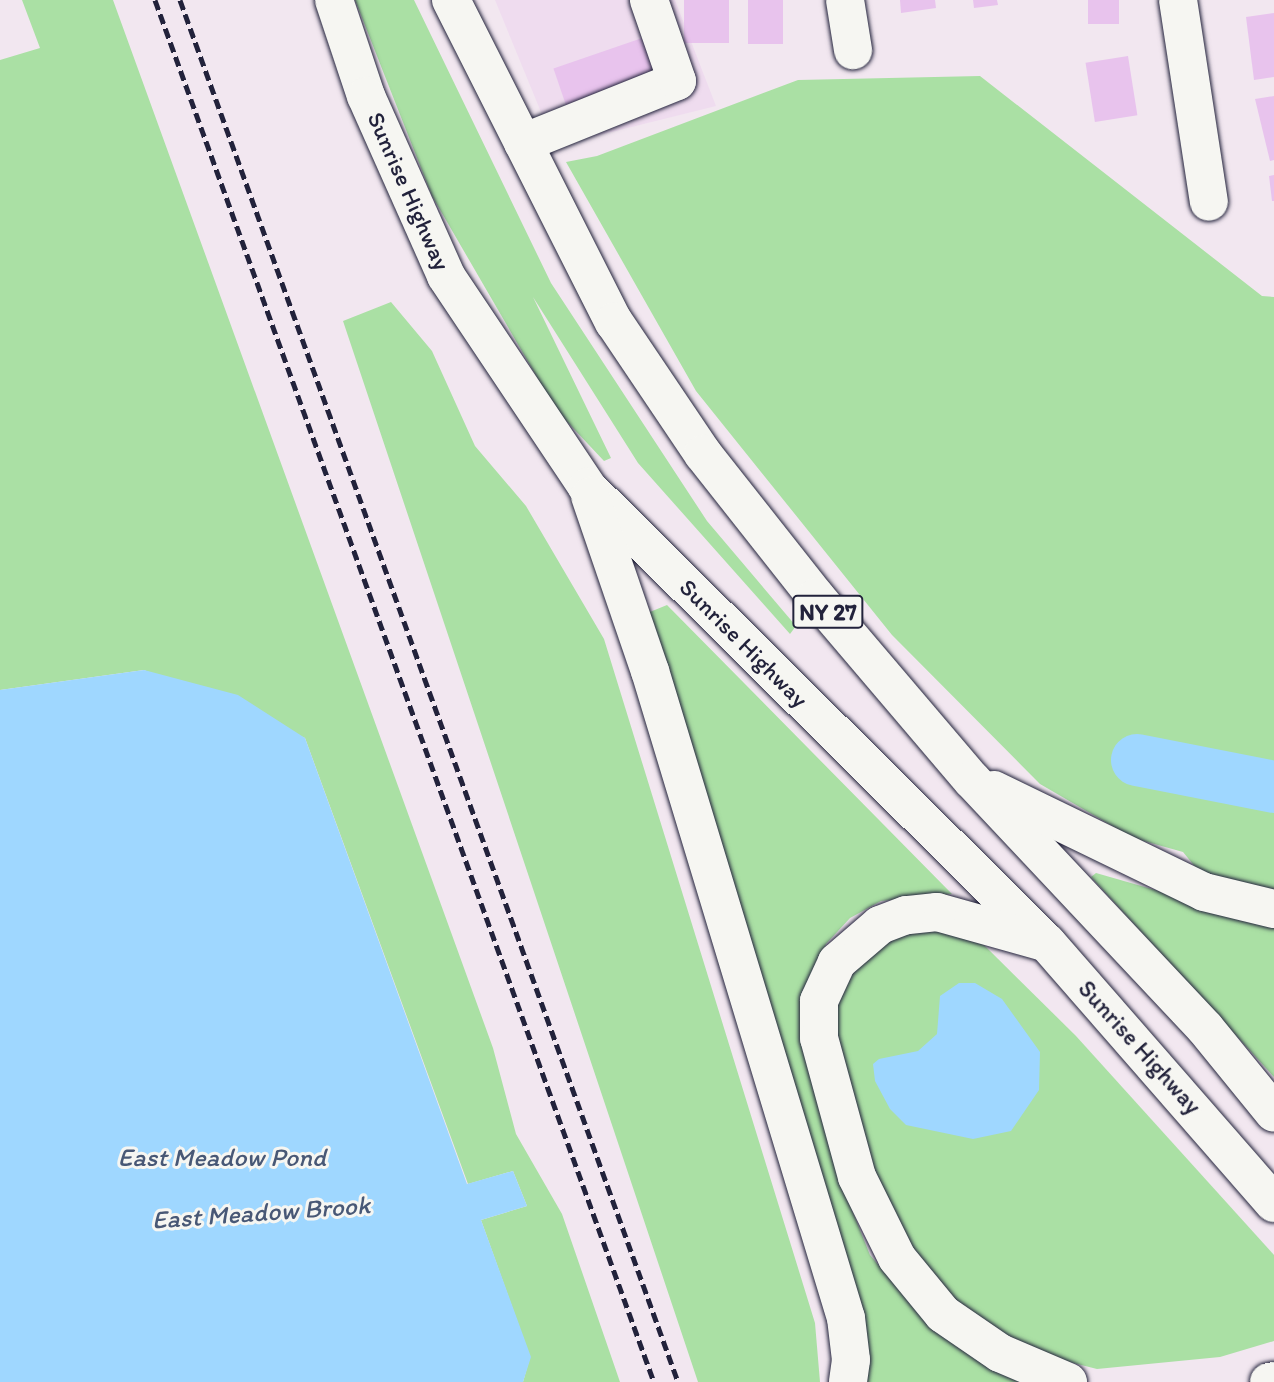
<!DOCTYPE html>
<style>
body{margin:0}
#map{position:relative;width:1274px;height:1382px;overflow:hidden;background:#f2e7f0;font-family:Itim,sans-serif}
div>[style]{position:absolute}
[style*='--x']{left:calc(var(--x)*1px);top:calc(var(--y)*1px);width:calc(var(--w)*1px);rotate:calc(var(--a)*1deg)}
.built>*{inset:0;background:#efdcef}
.green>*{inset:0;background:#aae0a4}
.water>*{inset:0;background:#9fd7ff}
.river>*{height:52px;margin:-26px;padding:0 26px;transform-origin:26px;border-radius:26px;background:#9fd7ff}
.building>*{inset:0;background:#e8c3ed;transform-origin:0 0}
.roads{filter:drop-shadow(0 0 2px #22223b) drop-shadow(0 0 2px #22223b)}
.minor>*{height:38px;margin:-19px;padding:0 19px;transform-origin:19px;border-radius:19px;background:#f6f6f2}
.highway>*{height:38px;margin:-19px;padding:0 19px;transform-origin:19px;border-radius:19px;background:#f6f6f2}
.rail>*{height:5px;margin-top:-2.5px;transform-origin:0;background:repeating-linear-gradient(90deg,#22223b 0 10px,transparent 0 15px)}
span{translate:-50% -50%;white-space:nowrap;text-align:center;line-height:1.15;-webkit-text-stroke:6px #f6f6f2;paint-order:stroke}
.shield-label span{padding:2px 5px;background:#f6f6f2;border:2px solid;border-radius:5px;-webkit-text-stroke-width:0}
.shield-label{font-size:23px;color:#22223b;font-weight:700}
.street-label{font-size:24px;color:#22223b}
.water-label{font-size:26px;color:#485876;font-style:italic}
</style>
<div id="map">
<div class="built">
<i style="clip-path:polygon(495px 0,675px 0,716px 106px,555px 146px)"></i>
</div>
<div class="green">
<i style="clip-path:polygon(22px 0,113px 0,493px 1048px,516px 1134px,562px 1214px,620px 1382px,523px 1382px,530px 1357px,481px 1220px,527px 1206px,513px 1171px,468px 1184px,305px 738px,144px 670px,0 690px,0 60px,40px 48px)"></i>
<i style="clip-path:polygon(355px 0,414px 0,551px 283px,707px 521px,796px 626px,790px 634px,638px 463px,533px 297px,611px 458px,604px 461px,556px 410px,432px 196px)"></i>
<i style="clip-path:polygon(980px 76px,1262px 296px,1274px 297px,1274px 891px,1201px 874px,1183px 852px,1133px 838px,1040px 784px,892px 635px,696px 391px,566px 162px,597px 156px,798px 80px)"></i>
<i style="clip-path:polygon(391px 302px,432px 351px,475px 446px,526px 506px,604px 639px,815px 1323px,820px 1382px,698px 1382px,343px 321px)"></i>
<i style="clip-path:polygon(667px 605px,952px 894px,881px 901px,850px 918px,826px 944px,806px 990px,848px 1200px,870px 1255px,929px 1325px,1029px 1382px,858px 1382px,645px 614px)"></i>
<i style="clip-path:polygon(1096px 873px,1274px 924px,1274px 1077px,1091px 877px)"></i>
<i style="clip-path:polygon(960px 928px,985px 946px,1076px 1036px,1274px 1255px,1274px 1341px,1220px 1357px,1097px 1369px,1022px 1350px,924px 1279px,878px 1204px,831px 1006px,851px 960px,893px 931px)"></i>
</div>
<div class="water">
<i style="clip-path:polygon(144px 670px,238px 695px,305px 738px,467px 1184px,513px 1171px,527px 1206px,481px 1220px,531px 1357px,523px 1382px,0 1382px,0 690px)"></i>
<i style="clip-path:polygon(959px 983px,975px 983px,1002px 999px,1040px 1052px,1039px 1090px,1011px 1131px,973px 1139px,906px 1125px,890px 1109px,875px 1081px,873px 1064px,879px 1059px,918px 1051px,937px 1034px,940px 996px)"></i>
</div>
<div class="river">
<i style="--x:1137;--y:760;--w:140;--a:11.1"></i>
</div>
<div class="building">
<i style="left:684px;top:0;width:45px;height:43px"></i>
<i style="left:748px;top:0;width:35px;height:44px"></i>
<i style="clip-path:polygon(900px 0,935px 0,936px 8px,901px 13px)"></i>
<i style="clip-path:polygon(973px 0,997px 0,998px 5px,974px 8px)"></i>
<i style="left:1088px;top:0;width:31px;height:24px"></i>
<i style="clip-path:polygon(1274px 13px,1274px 77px,1254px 80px,1246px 17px)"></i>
<i style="left:648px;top:36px;width:40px;height:100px;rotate:71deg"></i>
<i style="left:1128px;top:56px;width:60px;height:43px;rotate:81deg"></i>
<i style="clip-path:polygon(1274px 96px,1274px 160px,1270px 161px,1255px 99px)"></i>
<i style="clip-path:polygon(1274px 175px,1274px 201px,1272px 201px,1269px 176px)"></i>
</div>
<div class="roads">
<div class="minor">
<i style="--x:845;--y:0;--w:51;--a:80.9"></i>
<i style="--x:1178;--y:0;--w:204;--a:81.3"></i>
<i style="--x:523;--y:143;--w:166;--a:-21.9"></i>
<i style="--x:677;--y:81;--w:86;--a:-109.1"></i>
</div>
<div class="highway">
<i style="--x:334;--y:0;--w:101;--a:71.6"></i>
<i style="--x:366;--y:96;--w:197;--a:66"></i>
<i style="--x:446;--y:276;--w:254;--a:56.2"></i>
<i style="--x:587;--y:487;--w:648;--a:44.75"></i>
<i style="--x:1047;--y:943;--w:345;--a:48.9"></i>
<i style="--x:451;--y:0;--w:361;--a:63.2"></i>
<i style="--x:614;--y:322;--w:159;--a:56"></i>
<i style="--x:703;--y:454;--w:182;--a:51.7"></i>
<i style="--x:816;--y:597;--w:240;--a:49.6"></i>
<i style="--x:972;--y:780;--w:340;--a:46.8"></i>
<i style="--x:1205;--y:1028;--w:109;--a:50.9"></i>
<i style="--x:590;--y:496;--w:185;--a:71.1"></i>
<i style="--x:650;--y:671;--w:676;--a:73.15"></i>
<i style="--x:846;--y:1318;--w:42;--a:83.2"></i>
<i style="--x:851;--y:1360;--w:22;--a:98"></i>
<i style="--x:994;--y:790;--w:233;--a:25.9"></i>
<i style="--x:1204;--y:892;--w:72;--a:13.7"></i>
<i style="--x:1044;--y:942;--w:111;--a:-164.3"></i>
<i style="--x:937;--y:912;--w:31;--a:174"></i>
<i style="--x:906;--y:915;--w:28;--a:159"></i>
<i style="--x:880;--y:925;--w:57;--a:139.3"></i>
<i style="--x:837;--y:962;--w:43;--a:114.8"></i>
<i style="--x:819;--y:1001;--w:37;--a:90"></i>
<i style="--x:819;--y:1038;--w:144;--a:74.7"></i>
<i style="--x:857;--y:1177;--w:90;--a:63.7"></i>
<i style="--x:897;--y:1258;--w:72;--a:50.6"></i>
<i style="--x:943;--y:1314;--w:69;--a:34.4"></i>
<i style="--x:1000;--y:1353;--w:74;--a:23.1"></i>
<i style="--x:1269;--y:1382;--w:5;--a:-11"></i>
</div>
</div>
<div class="rail">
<i style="--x:155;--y:0;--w:1469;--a:70.15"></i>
<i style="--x:180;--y:0;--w:1469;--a:70.18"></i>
</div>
<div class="shield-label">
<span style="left:828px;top:612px">NY 27</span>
</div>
<div class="street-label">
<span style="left:409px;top:191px;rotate:66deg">Sunrise Highway</span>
<span style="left:744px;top:643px;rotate:45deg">Sunrise Highway</span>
<span style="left:1140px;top:1047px;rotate:48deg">Sunrise Highway</span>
</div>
<div class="water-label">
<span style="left:222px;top:1158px">East Meadow Pond</span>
<span style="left:261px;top:1213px;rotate:-4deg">East Meadow Brook</span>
</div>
</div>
